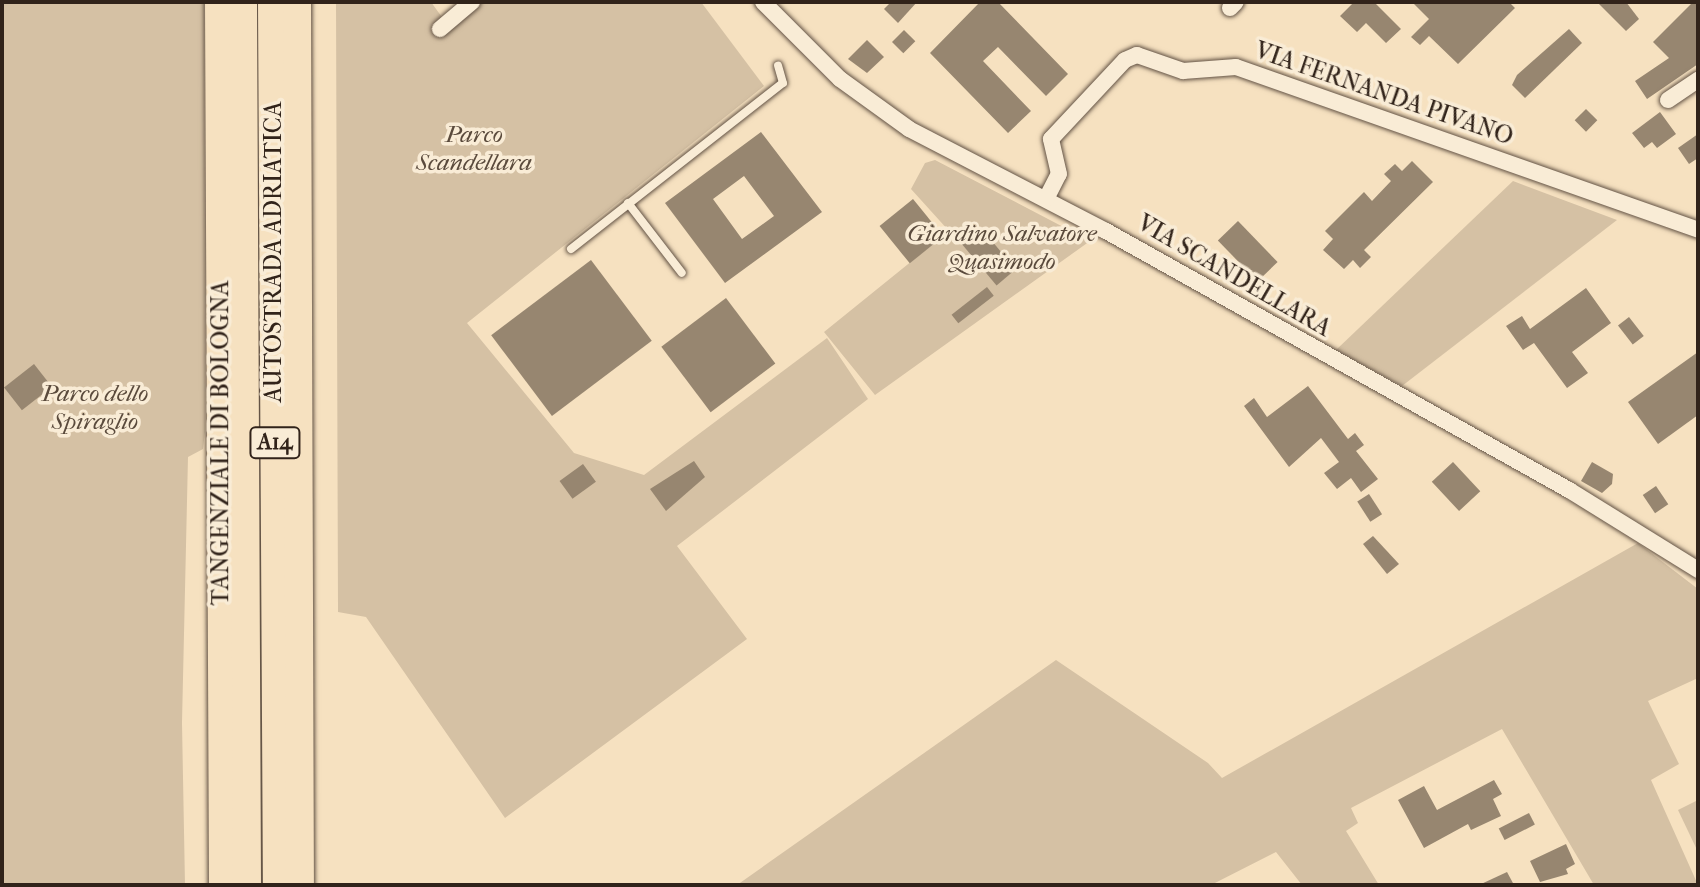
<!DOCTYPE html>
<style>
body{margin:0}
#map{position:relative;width:1700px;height:887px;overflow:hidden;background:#f6e1c0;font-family:"IM FELL French Canon",serif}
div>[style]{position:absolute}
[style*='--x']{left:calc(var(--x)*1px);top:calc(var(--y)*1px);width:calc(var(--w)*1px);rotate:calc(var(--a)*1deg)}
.green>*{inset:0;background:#d5c1a4}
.building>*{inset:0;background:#978670;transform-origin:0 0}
.roads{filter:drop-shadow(0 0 2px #625244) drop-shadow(0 0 2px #625244)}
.lane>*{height:8px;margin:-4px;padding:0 4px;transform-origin:4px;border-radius:4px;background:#f9ecd6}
.street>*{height:16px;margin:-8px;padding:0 8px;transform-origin:8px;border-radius:8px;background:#f9ecd6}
.highway>*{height:28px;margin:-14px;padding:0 14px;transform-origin:14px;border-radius:14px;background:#f6e1c0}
span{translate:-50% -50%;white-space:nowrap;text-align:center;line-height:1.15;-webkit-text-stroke:7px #f9ecd6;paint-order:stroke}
.shield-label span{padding:2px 6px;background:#f9ecd6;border:2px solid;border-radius:6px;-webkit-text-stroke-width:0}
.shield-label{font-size:22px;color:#31231a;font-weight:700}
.street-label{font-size:24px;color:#31231a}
.park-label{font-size:24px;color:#5a4a3c;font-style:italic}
.frame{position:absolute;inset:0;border:4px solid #31231a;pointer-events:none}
</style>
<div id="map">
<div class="green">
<i style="clip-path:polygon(2px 2px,204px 2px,205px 432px,203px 449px,188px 457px,182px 723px,185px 885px,2px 885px)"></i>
<i style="clip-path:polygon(336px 2px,431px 2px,444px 20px,468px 2px,701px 2px,764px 86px,467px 323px,574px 453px,644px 475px,827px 338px,868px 399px,677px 546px,747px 639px,505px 818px,366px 617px,338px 612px)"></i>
<i style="clip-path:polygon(935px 160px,1090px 241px,875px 395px,824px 332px,949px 231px,911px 189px,925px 163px)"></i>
<i style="clip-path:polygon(1513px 181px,1617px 220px,1402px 386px,1336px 350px)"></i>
<i style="clip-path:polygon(1638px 543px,1698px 589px,1698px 678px,1648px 701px,1679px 764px,1651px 780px,1698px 885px,1594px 885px,1502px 729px,1351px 808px,1358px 823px,1346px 831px,1379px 885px,1302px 885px,1276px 852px,1211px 885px,737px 885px,1056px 660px,1208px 763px,1222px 778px)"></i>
<i style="clip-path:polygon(1698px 800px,1698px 852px,1678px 810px)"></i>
</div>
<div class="building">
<i style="clip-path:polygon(891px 2px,917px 2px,898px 23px,884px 9px)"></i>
<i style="clip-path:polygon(980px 2px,998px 2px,1068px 74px,1046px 96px,998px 47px,983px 61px,1031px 111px,1008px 133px,930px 53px)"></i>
<i style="clip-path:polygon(1354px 2px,1374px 2px,1401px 29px,1386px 43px,1366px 23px,1357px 32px,1340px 16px)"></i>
<i style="clip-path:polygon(1412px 2px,1509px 2px,1515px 8px,1458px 64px,1429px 36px,1420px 45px,1411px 37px,1429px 19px)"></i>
<i style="clip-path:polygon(1597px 2px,1626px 2px,1639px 19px,1626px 31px)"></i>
<i style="clip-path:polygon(1693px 2px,1698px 2px,1698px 64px,1647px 99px,1635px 81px,1669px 58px,1653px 42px)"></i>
<i style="clip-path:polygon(1569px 29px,1582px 43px,1525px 98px,1512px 85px,1517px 75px)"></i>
<i style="left:904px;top:30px;width:16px;height:17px;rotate:45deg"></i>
<i style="clip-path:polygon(867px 40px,884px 57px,867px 73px,848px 59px)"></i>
<i style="left:1586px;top:109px;width:16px;height:16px;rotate:45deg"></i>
<i style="clip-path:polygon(1660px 112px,1676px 134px,1657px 148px,1652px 142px,1644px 148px,1632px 133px)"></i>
<i style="clip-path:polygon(evenodd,761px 132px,822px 212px,725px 283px,665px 203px,761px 132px,744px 176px,774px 216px,742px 239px,713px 199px,744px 176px)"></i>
<i style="clip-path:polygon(1698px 134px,1698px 158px,1689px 164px,1678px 148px)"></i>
<i style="clip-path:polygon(1412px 161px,1433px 182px,1364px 250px,1371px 257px,1360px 268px,1353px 260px,1344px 269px,1323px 250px,1333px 239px,1325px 231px,1364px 192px,1372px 201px,1391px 181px,1384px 174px,1395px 164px,1402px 171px)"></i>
<i style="left:913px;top:199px;width:48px;height:43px;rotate:51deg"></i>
<i style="left:1238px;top:221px;width:57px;height:28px;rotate:46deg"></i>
<i style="left:981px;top:228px;width:54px;height:25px;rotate:50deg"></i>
<i style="left:591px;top:260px;width:101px;height:125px;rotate:53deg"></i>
<i style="left:987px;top:287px;width:11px;height:45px;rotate:52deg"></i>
<i style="clip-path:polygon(1586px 288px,1611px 323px,1572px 352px,1588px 373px,1567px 388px,1534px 343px,1523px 350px,1506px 326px,1522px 316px,1530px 329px)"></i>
<i style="left:726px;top:298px;width:82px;height:81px;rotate:53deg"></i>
<i style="left:1629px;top:317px;width:24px;height:14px;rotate:52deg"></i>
<i style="clip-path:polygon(1698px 352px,1698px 415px,1658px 444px,1628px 402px)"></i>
<i style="left:34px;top:364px;width:29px;height:38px;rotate:52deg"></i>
<i style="clip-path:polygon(1308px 386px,1348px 439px,1355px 433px,1364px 445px,1356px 451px,1378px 479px,1361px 492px,1351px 478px,1337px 489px,1324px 473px,1339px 462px,1321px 438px,1289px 467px,1244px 406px,1254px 398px,1267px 417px)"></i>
<i style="clip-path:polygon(694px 461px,705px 477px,666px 511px,650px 489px)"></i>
<i style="left:1453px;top:462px;width:40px;height:29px;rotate:47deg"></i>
<i style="clip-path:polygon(1592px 462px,1613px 474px,1612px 484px,1602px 493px,1581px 481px)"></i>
<i style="left:583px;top:464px;width:22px;height:29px;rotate:54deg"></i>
<i style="left:1656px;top:486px;width:22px;height:16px;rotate:56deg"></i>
<i style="left:1369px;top:494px;width:24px;height:14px;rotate:57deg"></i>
<i style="clip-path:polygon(1373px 536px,1399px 564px,1387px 574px,1363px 544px)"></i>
<i style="clip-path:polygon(1494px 780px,1502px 794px,1493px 799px,1501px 816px,1471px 830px,1468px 824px,1424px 848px,1398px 800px,1424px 786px,1437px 810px)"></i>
<i style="left:1529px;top:813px;width:13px;height:34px;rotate:63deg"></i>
<i style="clip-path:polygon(1566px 844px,1575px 864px,1566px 869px,1568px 874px,1540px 882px,1530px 861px)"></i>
<i style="clip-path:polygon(1507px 872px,1514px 885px,1479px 885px)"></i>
</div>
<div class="roads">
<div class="lane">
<i style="--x:628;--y:203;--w:88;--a:52.4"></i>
<i style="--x:571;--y:249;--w:269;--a:-38.1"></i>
<i style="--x:783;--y:83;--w:18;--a:-106"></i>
</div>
<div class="street">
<i style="--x:763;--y:2;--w:109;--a:45"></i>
<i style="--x:840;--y:79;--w:85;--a:35.9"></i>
<i style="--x:909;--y:129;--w:222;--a:27.4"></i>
<i style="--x:1106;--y:231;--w:531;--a:29.22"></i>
<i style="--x:1569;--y:490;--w:152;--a:31.8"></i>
<i style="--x:1230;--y:8;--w:8;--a:-45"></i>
<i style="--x:440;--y:29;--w:42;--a:-40.2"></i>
<i style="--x:1668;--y:100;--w:36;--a:-34"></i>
<i style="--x:1046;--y:199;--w:28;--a:-63"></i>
<i style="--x:1059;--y:174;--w:36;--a:-103"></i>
<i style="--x:1051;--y:139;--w:108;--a:-46.9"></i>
<i style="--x:1125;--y:60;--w:13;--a:-23"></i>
<i style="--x:1137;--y:55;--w:49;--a:19.2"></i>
<i style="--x:1183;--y:71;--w:53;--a:-4.3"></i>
<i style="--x:1236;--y:67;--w:490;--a:19.4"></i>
</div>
<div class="highway">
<i style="--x:219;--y:2;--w:883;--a:89.74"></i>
<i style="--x:243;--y:2;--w:883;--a:89.74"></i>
<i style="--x:272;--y:2;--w:883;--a:89.68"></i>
<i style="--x:297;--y:2;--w:883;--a:89.81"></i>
</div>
</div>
<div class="shield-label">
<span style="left:275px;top:443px">A14</span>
</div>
<div class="street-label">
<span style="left:1384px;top:94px;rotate:19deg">VIA FERNANDA PIVANO</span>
<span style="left:274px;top:252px;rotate:-90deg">AUTOSTRADA ADRIATICA</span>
<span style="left:1234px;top:276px;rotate:30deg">VIA SCANDELLARA</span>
<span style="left:221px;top:443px;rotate:-90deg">TANGENZIALE DI BOLOGNA</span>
</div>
<div class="park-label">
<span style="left:474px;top:149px">Parco<br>Scandellara</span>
<span style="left:1002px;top:248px">Giardino Salvatore<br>Quasimodo</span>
<span style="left:95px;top:408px">Parco dello<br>Spiraglio</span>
</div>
<div class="frame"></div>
</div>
